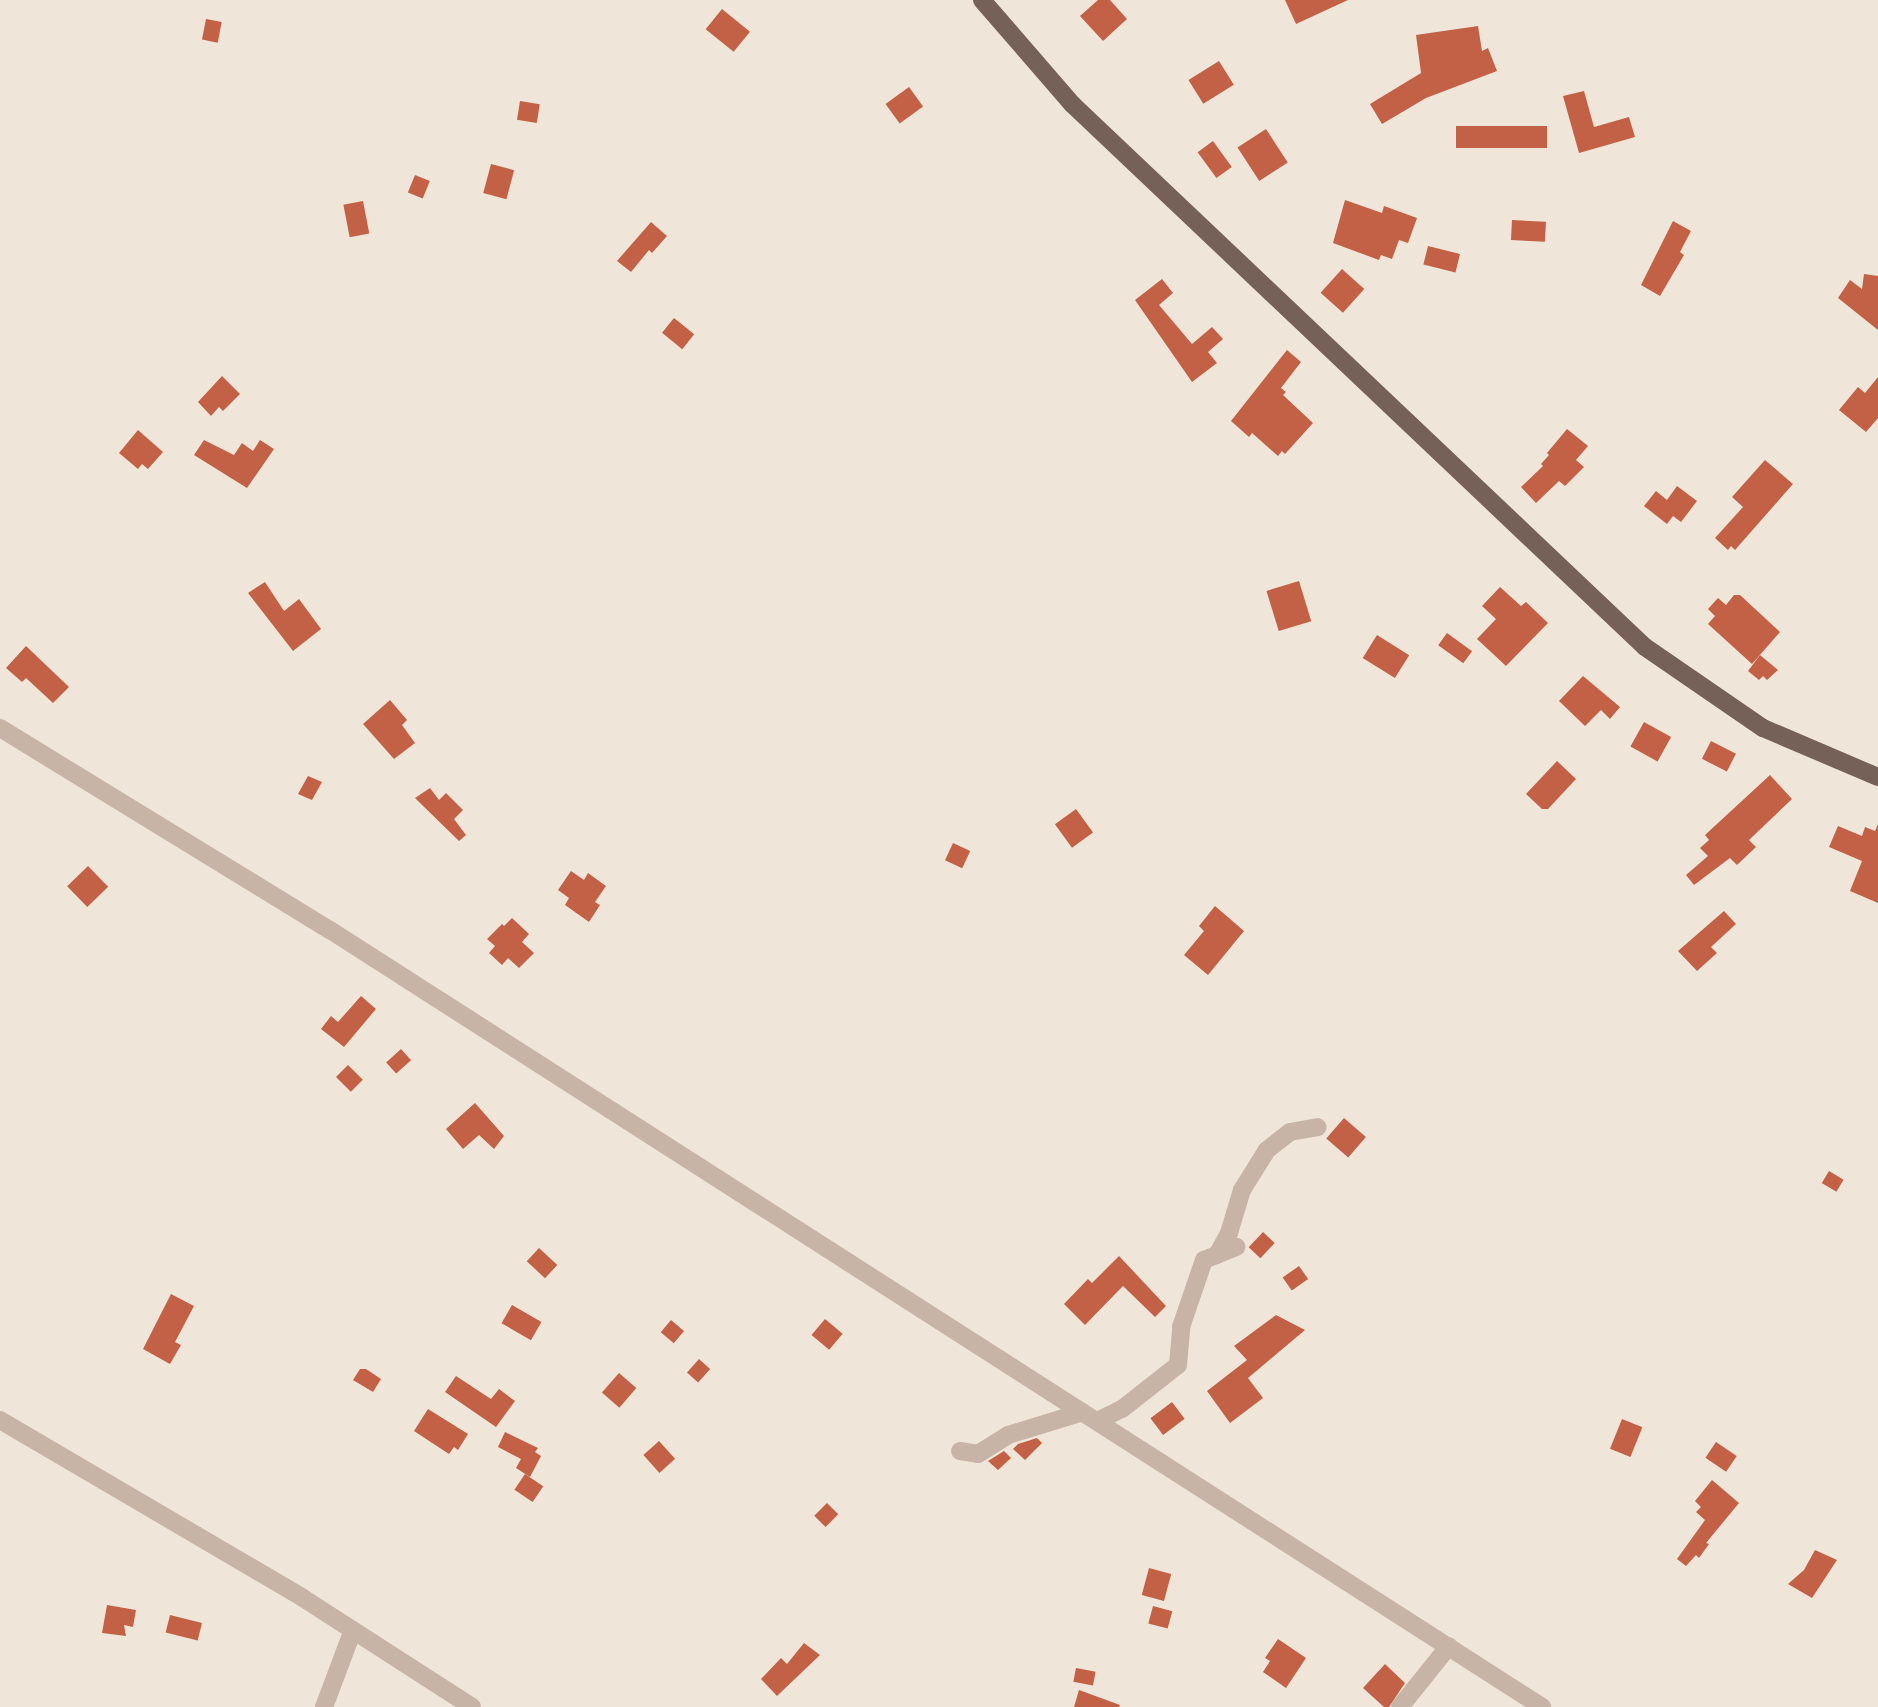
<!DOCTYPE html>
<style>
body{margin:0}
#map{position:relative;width:1878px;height:1707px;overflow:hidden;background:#f0e5d9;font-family:Cabin,sans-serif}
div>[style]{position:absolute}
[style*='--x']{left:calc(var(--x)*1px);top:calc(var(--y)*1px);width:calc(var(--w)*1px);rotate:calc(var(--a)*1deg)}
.building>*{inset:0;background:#c26146;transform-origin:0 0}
.minor>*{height:18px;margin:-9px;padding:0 9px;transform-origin:9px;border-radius:9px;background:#c8b4a6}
.primary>*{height:18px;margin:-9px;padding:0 9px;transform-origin:9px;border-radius:9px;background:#756158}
span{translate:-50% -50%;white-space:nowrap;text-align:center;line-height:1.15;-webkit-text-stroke:5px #f8efe5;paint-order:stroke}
</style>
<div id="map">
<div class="building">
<i style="clip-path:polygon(1098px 0,1110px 0,1127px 19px,1103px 41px,1080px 16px)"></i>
<i style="clip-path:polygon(1285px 0,1348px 0,1296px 24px)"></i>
<i style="left:722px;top:9px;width:36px;height:26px;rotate:39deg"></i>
<i style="left:206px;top:19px;width:16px;height:21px;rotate:11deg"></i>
<i style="clip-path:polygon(1478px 26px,1482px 51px,1488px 48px,1497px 71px,1426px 98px,1382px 124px,1370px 104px,1421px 73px,1416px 35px)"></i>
<i style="left:1219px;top:61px;width:28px;height:36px;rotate:58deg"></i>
<i style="left:909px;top:87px;width:24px;height:29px;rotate:54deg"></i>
<i style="clip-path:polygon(1584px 91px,1594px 127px,1629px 117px,1635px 137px,1579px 153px,1563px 96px)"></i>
<i style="left:520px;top:101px;width:20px;height:19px;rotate:9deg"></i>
<i style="left:1547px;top:126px;width:22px;height:91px;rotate:90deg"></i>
<i style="left:1266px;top:129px;width:40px;height:34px;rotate:57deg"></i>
<i style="left:1213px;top:141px;width:32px;height:19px;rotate:54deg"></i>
<i style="left:491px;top:164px;width:24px;height:30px;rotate:15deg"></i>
<i style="left:415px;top:175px;width:16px;height:19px;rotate:22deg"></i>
<i style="clip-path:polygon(1345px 200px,1382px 213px,1384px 206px,1417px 218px,1408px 243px,1399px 240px,1392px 259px,1381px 255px,1379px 260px,1333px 243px)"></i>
<i style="left:363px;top:201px;width:33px;height:20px;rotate:79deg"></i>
<i style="left:1512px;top:220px;width:34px;height:20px;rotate:3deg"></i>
<i style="clip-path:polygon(1673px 221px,1691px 231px,1680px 252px,1684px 255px,1660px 296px,1641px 285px)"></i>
<i style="clip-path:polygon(651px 222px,667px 236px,652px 253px,649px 250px,631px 272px,617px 261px)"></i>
<i style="left:1428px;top:246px;width:33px;height:19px;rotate:14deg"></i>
<i style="left:1342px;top:269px;width:30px;height:32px;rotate:42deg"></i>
<i style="clip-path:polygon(1864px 274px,1878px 276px,1878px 330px,1838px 298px,1850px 280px,1862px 289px)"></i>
<i style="clip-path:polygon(1162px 279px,1173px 293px,1159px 305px,1192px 344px,1212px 327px,1223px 339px,1208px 352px,1217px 363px,1192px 382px,1135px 300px)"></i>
<i style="left:674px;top:318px;width:26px;height:19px;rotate:39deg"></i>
<i style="clip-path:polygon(1287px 350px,1301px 362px,1281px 388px,1286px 392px,1283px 395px,1313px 423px,1285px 454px,1282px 451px,1278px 456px,1252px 433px,1249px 437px,1231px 421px)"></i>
<i style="clip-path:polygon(222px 376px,240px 394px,223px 411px,219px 407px,211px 416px,198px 402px)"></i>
<i style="clip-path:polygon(1878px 377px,1878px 418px,1866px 432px,1839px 410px,1858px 387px,1865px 393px)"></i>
<i style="clip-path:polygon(1567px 429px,1588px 446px,1576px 460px,1584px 467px,1565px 486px,1559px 481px,1536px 503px,1521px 487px,1543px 466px,1541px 464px,1549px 455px,1547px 453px)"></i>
<i style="clip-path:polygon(138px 430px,163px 452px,148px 469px,142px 464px,138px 469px,119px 453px)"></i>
<i style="clip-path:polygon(204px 440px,234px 455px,242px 443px,253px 451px,260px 440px,274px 449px,247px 488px,194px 455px)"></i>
<i style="clip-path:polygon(1765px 460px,1793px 484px,1735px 550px,1731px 546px,1728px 550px,1715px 538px,1743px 507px,1732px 497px)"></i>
<i style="clip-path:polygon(1677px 486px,1697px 501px,1681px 522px,1673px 516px,1667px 524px,1644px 506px,1656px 491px,1667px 500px)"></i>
<i style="left:1299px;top:581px;width:42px;height:34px;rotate:73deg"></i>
<i style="clip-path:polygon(265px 582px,284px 611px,299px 599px,321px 629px,293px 651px,248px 593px)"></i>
<i style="clip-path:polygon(1500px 587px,1521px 606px,1526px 602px,1548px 623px,1506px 666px,1477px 639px,1496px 619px,1482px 606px)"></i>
<i style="clip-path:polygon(1734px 595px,1740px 595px,1780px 632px,1752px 664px,1708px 624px,1715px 616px,1708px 609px,1718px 598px,1726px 605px)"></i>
<i style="left:1447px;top:633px;width:31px;height:15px;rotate:36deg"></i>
<i style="left:1377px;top:635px;width:38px;height:27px;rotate:32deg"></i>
<i style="clip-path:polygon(26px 646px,69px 687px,53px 703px,26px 678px,22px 682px,6px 668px)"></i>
<i style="clip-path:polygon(1760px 655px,1778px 670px,1767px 680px,1763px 676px,1759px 680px,1748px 671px)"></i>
<i style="clip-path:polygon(1583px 676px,1620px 707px,1610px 719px,1601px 710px,1585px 726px,1559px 701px)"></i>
<i style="clip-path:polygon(390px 700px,407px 720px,402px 725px,415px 743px,394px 759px,363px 724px)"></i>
<i style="left:1644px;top:722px;width:31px;height:28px;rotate:29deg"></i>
<i style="left:1711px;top:741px;width:28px;height:20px;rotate:27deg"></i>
<i style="clip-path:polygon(1557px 761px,1576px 779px,1548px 809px,1542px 809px,1526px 794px)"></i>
<i style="clip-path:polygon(1770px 775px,1792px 799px,1749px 840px,1756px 847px,1737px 865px,1730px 858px,1694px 885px,1686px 875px,1708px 856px,1700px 848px,1709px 840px,1705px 835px)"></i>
<i style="clip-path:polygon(308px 776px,322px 782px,312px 800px,298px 794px)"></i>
<i style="clip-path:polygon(430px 788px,439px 800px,446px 793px,463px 810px,454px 819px,466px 835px,459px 841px,415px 798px)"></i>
<i style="left:1076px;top:809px;width:29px;height:26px;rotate:54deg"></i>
<i style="clip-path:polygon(1878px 824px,1878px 903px,1850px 891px,1862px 861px,1829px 847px,1838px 826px,1862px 836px,1865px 827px,1875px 831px)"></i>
<i style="left:953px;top:843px;width:19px;height:19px;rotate:25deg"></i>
<i style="left:88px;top:866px;width:29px;height:29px;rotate:46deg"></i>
<i style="clip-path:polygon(571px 871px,584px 880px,588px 873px,606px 886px,595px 902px,600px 905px,589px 922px,565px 905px,569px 898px,558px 890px)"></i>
<i style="clip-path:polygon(1215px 906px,1244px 931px,1208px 975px,1184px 955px,1204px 931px,1199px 926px)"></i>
<i style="clip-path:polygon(1724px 911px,1736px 924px,1711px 947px,1717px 953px,1697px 971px,1678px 951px)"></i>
<i style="clip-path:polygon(512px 918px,529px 934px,522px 942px,534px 953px,519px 968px,508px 958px,502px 965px,489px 953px,495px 946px,487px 939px,502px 924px,504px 926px)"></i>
<i style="clip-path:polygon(361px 996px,376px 1009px,344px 1047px,321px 1029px,331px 1016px,338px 1022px)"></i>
<i style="left:401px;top:1049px;width:15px;height:20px;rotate:48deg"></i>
<i style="left:348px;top:1065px;width:21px;height:17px;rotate:45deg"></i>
<i style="clip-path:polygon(475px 1103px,504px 1136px,494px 1149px,479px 1135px,463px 1149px,446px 1129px)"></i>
<i style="left:1344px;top:1118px;width:29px;height:27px;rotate:41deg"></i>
<i style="left:1829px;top:1171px;width:17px;height:14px;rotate:31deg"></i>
<i style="left:1263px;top:1232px;width:16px;height:21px;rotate:43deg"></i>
<i style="left:539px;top:1248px;width:25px;height:18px;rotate:43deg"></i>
<i style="clip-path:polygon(1119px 1256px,1166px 1306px,1155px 1317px,1123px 1286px,1085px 1325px,1064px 1304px,1088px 1279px,1092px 1283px)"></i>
<i style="left:1299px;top:1266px;width:16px;height:20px;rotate:55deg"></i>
<i style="clip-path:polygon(171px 1294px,194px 1306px,175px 1342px,181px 1345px,170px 1364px,143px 1349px)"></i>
<i style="left:512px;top:1305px;width:34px;height:21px;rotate:30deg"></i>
<i style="clip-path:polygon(1276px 1315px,1305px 1330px,1248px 1378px,1263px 1398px,1230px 1423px,1207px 1391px,1247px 1360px,1234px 1346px)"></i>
<i style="left:825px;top:1319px;width:23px;height:21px;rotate:40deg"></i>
<i style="left:671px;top:1320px;width:17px;height:16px;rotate:40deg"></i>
<i style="left:699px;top:1359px;width:15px;height:18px;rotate:42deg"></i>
<i style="clip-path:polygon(360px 1369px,366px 1369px,381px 1379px,373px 1392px,353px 1380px)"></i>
<i style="left:619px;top:1373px;width:23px;height:26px;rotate:41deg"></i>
<i style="clip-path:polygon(456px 1376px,491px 1399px,499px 1389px,515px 1401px,496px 1427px,445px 1392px)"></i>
<i style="left:1172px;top:1402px;width:21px;height:27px;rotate:53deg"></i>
<i style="clip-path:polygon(428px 1409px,468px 1434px,458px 1450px,454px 1447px,449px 1454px,414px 1431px)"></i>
<i style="left:1622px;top:1419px;width:22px;height:32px;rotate:22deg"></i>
<i style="clip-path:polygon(505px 1432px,538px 1448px,535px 1452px,541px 1456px,530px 1477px,516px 1468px,521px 1459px,498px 1447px)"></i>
<i style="clip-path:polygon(1037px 1438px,1042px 1443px,1025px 1460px,1013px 1449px,1018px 1444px)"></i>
<i style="left:659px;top:1441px;width:24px;height:21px;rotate:48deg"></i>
<i style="left:1716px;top:1442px;width:25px;height:19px;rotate:34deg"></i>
<i style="clip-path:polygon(1004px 1451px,1011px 1458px,998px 1470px,988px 1461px)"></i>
<i style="left:525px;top:1474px;width:22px;height:19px;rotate:34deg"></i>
<i style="clip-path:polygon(1712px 1480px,1739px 1503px,1706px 1543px,1709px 1544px,1699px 1558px,1696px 1555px,1686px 1566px,1677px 1559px,1705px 1520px,1696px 1512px,1701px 1507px,1695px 1501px)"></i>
<i style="left:827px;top:1503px;width:16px;height:18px;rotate:45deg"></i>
<i style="clip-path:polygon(1815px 1550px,1837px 1560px,1812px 1598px,1788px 1584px,1804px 1570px)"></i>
<i style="left:1149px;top:1568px;width:23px;height:28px;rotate:15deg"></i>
<i style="clip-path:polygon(107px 1605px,136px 1610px,133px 1627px,124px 1625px,126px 1636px,102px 1633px)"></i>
<i style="left:1153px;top:1606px;width:20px;height:18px;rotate:15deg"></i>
<i style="left:170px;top:1615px;width:33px;height:18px;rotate:14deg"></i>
<i style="clip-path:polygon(1278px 1639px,1306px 1658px,1286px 1688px,1263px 1672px,1270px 1661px,1265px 1658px)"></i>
<i style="clip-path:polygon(804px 1643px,820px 1655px,777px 1696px,761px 1679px,781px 1658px,787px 1664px)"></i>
<i style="clip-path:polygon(1385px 1664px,1405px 1683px,1389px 1707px,1384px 1707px,1363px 1688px)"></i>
<i style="left:1076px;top:1668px;width:20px;height:14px;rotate:11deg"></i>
<i style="clip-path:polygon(1079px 1690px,1120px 1705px,1119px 1707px,1074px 1707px)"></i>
</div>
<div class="minor">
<i style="--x:0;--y:728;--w:387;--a:31.5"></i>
<i style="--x:330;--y:930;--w:1440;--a:32.66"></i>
<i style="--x:1217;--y:1255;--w:25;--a:-61"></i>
<i style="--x:1229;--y:1233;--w:45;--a:-73.2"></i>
<i style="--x:1242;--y:1190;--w:47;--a:-58"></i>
<i style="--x:1267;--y:1150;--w:29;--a:-38"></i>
<i style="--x:1290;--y:1132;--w:28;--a:-10"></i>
<i style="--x:0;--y:1420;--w:351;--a:30.4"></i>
<i style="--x:303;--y:1598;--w:201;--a:32.8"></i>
<i style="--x:1097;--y:1421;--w:28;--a:-26"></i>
<i style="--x:1122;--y:1409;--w:71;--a:-38.2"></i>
<i style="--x:1178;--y:1365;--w:38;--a:-85"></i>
<i style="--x:1181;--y:1327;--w:71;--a:-71.1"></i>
<i style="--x:1204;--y:1260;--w:35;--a:-22"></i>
<i style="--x:960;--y:1451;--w:18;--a:9"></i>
<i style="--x:978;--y:1454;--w:36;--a:-32"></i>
<i style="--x:1008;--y:1435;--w:78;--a:-17"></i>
<i style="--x:324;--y:1707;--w:82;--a:-69.4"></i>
<i style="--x:1400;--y:1707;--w:78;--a:-51.2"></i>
</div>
<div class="primary">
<i style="--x:982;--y:0;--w:138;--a:49.1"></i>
<i style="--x:1072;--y:104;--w:789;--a:43.46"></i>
<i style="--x:1645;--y:647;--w:143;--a:34.5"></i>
<i style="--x:1763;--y:728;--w:125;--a:23.1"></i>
</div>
</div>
